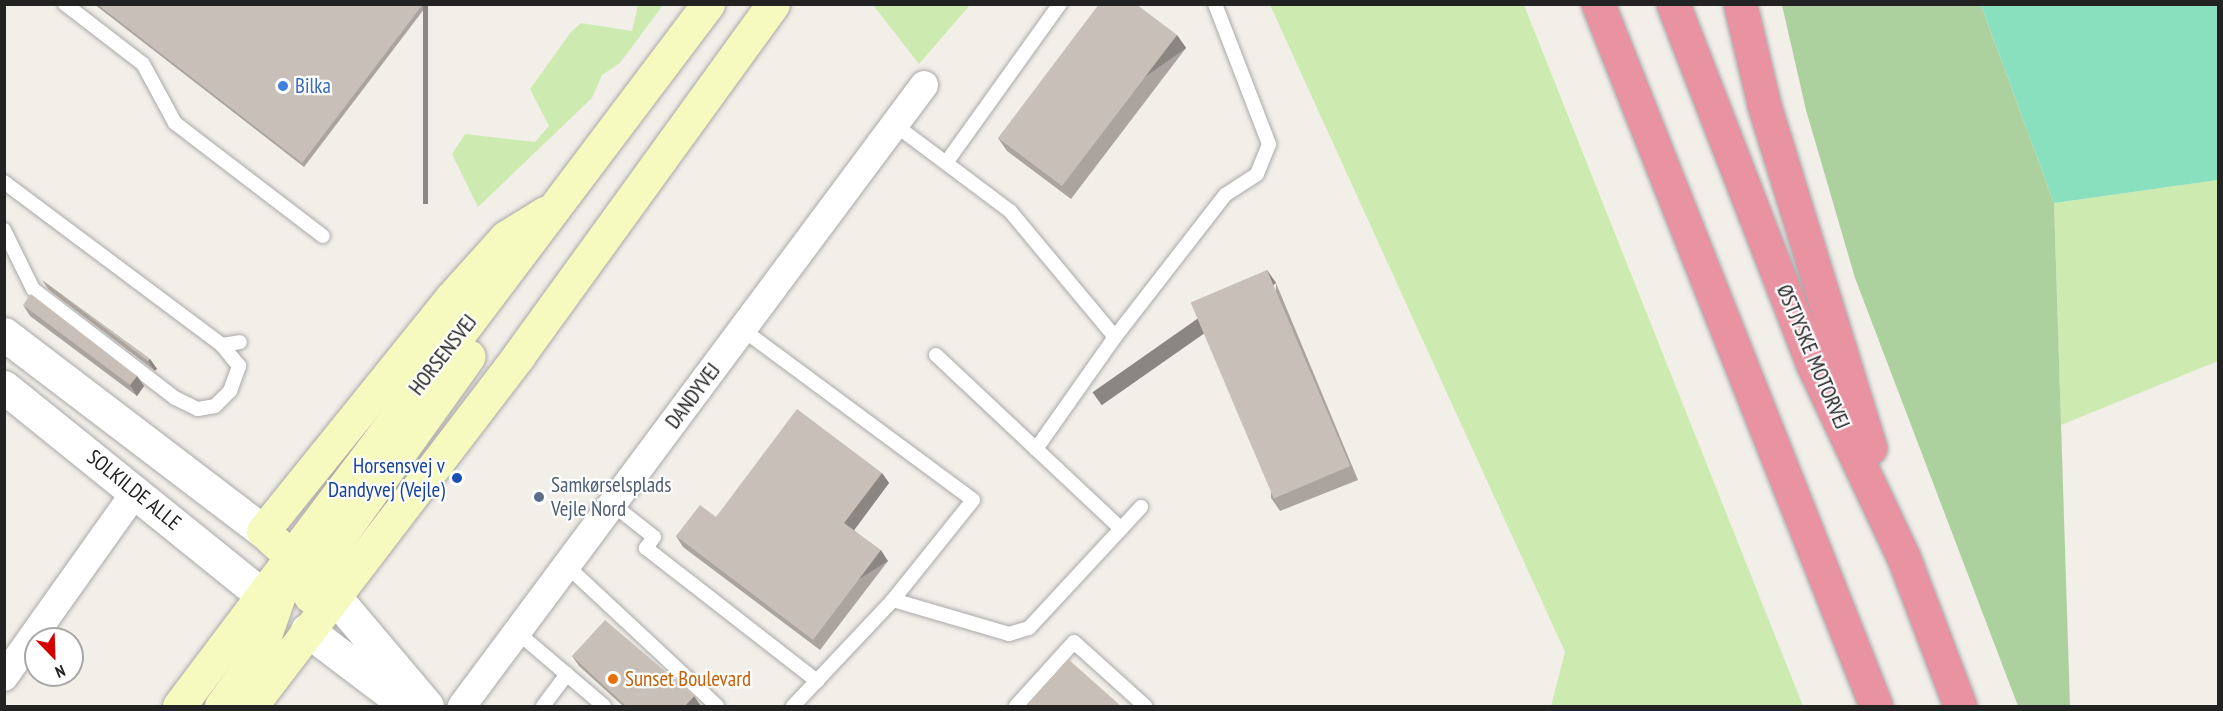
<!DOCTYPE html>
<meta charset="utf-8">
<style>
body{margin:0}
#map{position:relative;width:2223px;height:711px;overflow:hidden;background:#f2efe9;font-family:"PT Sans Narrow",sans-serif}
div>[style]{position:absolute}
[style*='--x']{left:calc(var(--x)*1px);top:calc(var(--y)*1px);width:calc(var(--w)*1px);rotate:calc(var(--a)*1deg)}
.grass>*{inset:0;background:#cdebb0}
.forest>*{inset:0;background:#add19e}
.pitch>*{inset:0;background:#88e0be}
.roads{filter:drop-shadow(0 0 2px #a9a9a9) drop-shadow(0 0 2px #a9a9a9)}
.service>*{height:14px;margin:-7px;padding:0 7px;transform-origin:7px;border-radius:7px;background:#fff}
.minor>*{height:28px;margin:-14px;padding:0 14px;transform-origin:14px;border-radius:14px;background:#fff}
.tertiary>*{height:33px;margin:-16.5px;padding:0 16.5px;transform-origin:16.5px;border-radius:16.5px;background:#fff}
.secondary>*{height:33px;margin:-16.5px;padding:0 16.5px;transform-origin:16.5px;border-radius:16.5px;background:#f7fabf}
.motorway>*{height:33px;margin:-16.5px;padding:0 16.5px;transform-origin:16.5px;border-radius:16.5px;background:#e892a2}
.wall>*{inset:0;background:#aba49e}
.shaded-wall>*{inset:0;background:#8b8681;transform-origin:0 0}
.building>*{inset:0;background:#c7bfb8;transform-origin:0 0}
.dots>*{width:16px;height:16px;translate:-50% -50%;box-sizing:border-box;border:3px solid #fff;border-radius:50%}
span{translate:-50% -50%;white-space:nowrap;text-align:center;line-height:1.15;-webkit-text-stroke:4.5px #fff;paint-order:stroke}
.shop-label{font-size:21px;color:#366cbe}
.left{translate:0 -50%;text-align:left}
.street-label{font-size:21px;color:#222}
.transit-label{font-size:21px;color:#164399}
.right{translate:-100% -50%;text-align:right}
.service-label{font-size:21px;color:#4e5e75}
.food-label{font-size:21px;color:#c56008}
.frame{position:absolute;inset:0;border:6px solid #222;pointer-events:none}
.north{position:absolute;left:24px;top:627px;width:60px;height:60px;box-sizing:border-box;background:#fff;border:2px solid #a7a7a7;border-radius:50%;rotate:157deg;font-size:16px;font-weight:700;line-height:24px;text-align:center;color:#222}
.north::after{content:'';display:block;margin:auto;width:21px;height:27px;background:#d40000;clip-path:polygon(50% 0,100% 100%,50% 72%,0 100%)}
</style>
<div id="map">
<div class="grass">
<i style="clip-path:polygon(638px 5px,663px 5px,620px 63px,602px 75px,592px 98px,478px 207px,452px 154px,465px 134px,535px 142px,549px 126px,530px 89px,571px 32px,581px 23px,632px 31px)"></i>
<i style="clip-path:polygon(873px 5px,970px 5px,919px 64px)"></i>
<i style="clip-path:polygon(1270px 5px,1524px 5px,1803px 706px,1551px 706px,1565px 652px)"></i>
<i style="clip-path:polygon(2218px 180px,2218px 361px,2061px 425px,2054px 203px)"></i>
</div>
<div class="forest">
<i style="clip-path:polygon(1782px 5px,1981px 5px,2054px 203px,2070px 706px,2018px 706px,1855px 278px,1806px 110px)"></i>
</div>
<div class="pitch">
<i style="clip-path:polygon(1981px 5px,2218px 5px,2218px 180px,2054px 203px)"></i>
</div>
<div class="roads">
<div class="service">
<i style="--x:65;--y:4;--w:98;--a:37.6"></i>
<i style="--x:143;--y:64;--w:67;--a:61.5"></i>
<i style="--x:175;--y:123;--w:186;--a:37.4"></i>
<i style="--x:894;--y:124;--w:145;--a:36.9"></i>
<i style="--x:1010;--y:211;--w:164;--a:50.2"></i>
<i style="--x:1115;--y:337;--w:180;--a:-52.2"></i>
<i style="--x:1225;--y:195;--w:38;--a:-33"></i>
<i style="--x:1257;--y:174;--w:32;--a:-68"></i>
<i style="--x:1269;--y:144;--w:150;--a:-111.1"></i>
<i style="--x:946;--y:163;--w:196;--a:-54.4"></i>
<i style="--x:4;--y:182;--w:272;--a:36.8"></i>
<i style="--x:222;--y:345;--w:18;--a:-9"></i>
<i style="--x:4;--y:230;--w:66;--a:63.8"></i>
<i style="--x:33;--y:289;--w:179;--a:37.5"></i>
<i style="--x:175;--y:398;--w:25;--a:26"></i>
<i style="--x:198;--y:409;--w:17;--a:-10"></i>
<i style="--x:215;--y:406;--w:21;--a:-45"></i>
<i style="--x:230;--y:391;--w:27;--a:-70"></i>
<i style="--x:239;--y:366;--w:27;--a:-129"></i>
<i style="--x:742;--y:329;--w:287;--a:36.5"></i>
<i style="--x:973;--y:500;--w:128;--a:128.7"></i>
<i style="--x:893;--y:600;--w:146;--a:133.3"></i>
<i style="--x:936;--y:355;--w:254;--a:43.2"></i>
<i style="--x:1036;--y:449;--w:137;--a:-54.8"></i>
<i style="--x:612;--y:504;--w:53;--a:38.2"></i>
<i style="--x:654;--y:537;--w:14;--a:126"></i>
<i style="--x:646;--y:548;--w:217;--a:37.9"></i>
<i style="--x:567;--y:566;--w:205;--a:43"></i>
<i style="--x:893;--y:600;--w:121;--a:16.3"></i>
<i style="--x:1009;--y:634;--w:21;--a:-17"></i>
<i style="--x:1029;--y:628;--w:165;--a:-47.2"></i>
<i style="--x:517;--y:632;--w:114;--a:40.4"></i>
<i style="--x:543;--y:706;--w:40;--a:-53"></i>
<i style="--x:1016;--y:706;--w:86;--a:-47.8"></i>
<i style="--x:1074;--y:642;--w:96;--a:42"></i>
</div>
<div class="minor">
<i style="--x:4;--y:677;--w:228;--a:-54.6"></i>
<i style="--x:462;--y:706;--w:774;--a:-53.35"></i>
</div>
<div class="tertiary">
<i style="--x:4;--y:334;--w:325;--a:37.3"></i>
<i style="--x:4;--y:387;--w:331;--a:38.9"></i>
<i style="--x:334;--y:596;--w:144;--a:49.8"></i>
<i style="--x:307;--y:630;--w:126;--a:37.2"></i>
</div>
<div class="secondary">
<i style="--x:310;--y:596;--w:21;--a:-85"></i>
<i style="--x:312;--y:575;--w:269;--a:-54.4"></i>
<i style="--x:334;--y:596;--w:96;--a:-137.5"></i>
<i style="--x:263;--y:531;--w:299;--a:-51.1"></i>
<i style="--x:451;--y:298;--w:82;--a:-48"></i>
<i style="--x:506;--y:237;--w:46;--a:-31.6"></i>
<i style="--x:179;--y:706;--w:879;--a:-53"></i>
<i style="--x:221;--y:706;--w:65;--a:-54.4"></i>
<i style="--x:259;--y:653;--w:83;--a:-70.9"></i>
<i style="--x:251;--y:706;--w:442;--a:-52.6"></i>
<i style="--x:519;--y:355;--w:433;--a:-54.1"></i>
</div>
<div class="motorway">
<i style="--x:1598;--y:4;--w:755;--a:68.4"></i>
<i style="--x:1673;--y:4;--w:387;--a:68.8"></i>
<i style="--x:1813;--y:365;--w:211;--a:64.8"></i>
<i style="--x:1903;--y:556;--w:160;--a:69.2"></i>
<i style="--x:1740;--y:4;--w:104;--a:76.6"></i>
<i style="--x:1764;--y:105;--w:359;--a:72.8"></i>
</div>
</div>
<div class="wall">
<i style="clip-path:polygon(94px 4px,428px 4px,304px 167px)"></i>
<i style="clip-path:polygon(1177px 35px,1186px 48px,1071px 199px,1007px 151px,998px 138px)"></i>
<i style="clip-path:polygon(42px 280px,150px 359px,157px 369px,155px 371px,49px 290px)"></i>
<i style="clip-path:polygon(1276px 283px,1358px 480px,1280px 511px,1271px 498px)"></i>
<i style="clip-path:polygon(23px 305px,137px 376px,144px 386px,137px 396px,30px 316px)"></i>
<i style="clip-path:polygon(882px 473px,889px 483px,854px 530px,888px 561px,820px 650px,683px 547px,676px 536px,716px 517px)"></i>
<i style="clip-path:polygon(572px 656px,701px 706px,623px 706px,579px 666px)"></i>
</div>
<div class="shaded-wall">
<i style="left:423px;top:4px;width:5px;height:200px"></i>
<i style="left:1177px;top:35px;width:16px;height:190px;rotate:55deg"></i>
<i style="left:1267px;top:270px;width:16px;height:213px;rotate:55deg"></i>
<i style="left:150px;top:359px;width:12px;height:3px;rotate:55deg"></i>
<i style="clip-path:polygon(137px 376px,144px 386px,137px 396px,130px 385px)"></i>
<i style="clip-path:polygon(882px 473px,889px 483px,852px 533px,844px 523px)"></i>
<i style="left:881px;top:550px;width:13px;height:113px;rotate:58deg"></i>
<i style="clip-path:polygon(694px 696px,701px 706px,685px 706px)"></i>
</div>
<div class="building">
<i style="clip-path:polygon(97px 4px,423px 4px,302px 163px)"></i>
<i style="clip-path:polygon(1099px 4px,1136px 4px,1177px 35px,1062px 186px,998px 138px)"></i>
<i style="left:1267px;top:270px;width:213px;height:83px;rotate:67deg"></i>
<i style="clip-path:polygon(42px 280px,150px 359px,148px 361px)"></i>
<i style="clip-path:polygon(31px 294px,137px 376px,130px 385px,23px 305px)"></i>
<i style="clip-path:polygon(797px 409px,882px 473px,844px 523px,881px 550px,813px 640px,676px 536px,700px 505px,716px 517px)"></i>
<i style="clip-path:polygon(605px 620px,694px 696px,685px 706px,626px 706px,572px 656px)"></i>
<i style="clip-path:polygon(1068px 659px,1121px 706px,1026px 706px)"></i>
</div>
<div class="dots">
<i style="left:283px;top:86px;background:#3f7fe0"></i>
<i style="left:457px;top:478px;background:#1a4fb4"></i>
<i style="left:539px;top:497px;background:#5c6f8a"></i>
<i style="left:613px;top:679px;background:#e8710a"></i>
</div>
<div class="shop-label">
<span class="left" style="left:295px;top:86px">Bilka</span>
</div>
<div class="street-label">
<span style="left:443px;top:355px;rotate:-52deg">HORSENSVEJ</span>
<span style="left:1813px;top:357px;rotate:67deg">ØSTJYSKE MOTORVEJ</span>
<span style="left:693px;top:396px;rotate:-53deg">DANDYVEJ</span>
<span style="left:134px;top:490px;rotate:39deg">SOLKILDE ALLE</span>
</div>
<div class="transit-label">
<span class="right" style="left:445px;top:478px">Horsensvej v<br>Dandyvej (Vejle)</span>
</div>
<div class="service-label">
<span class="left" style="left:551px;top:497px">Samkørselsplads<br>Vejle Nord</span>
</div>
<div class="food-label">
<span class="left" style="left:625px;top:679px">Sunset Boulevard</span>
</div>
<div class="frame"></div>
<div class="north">N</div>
</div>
